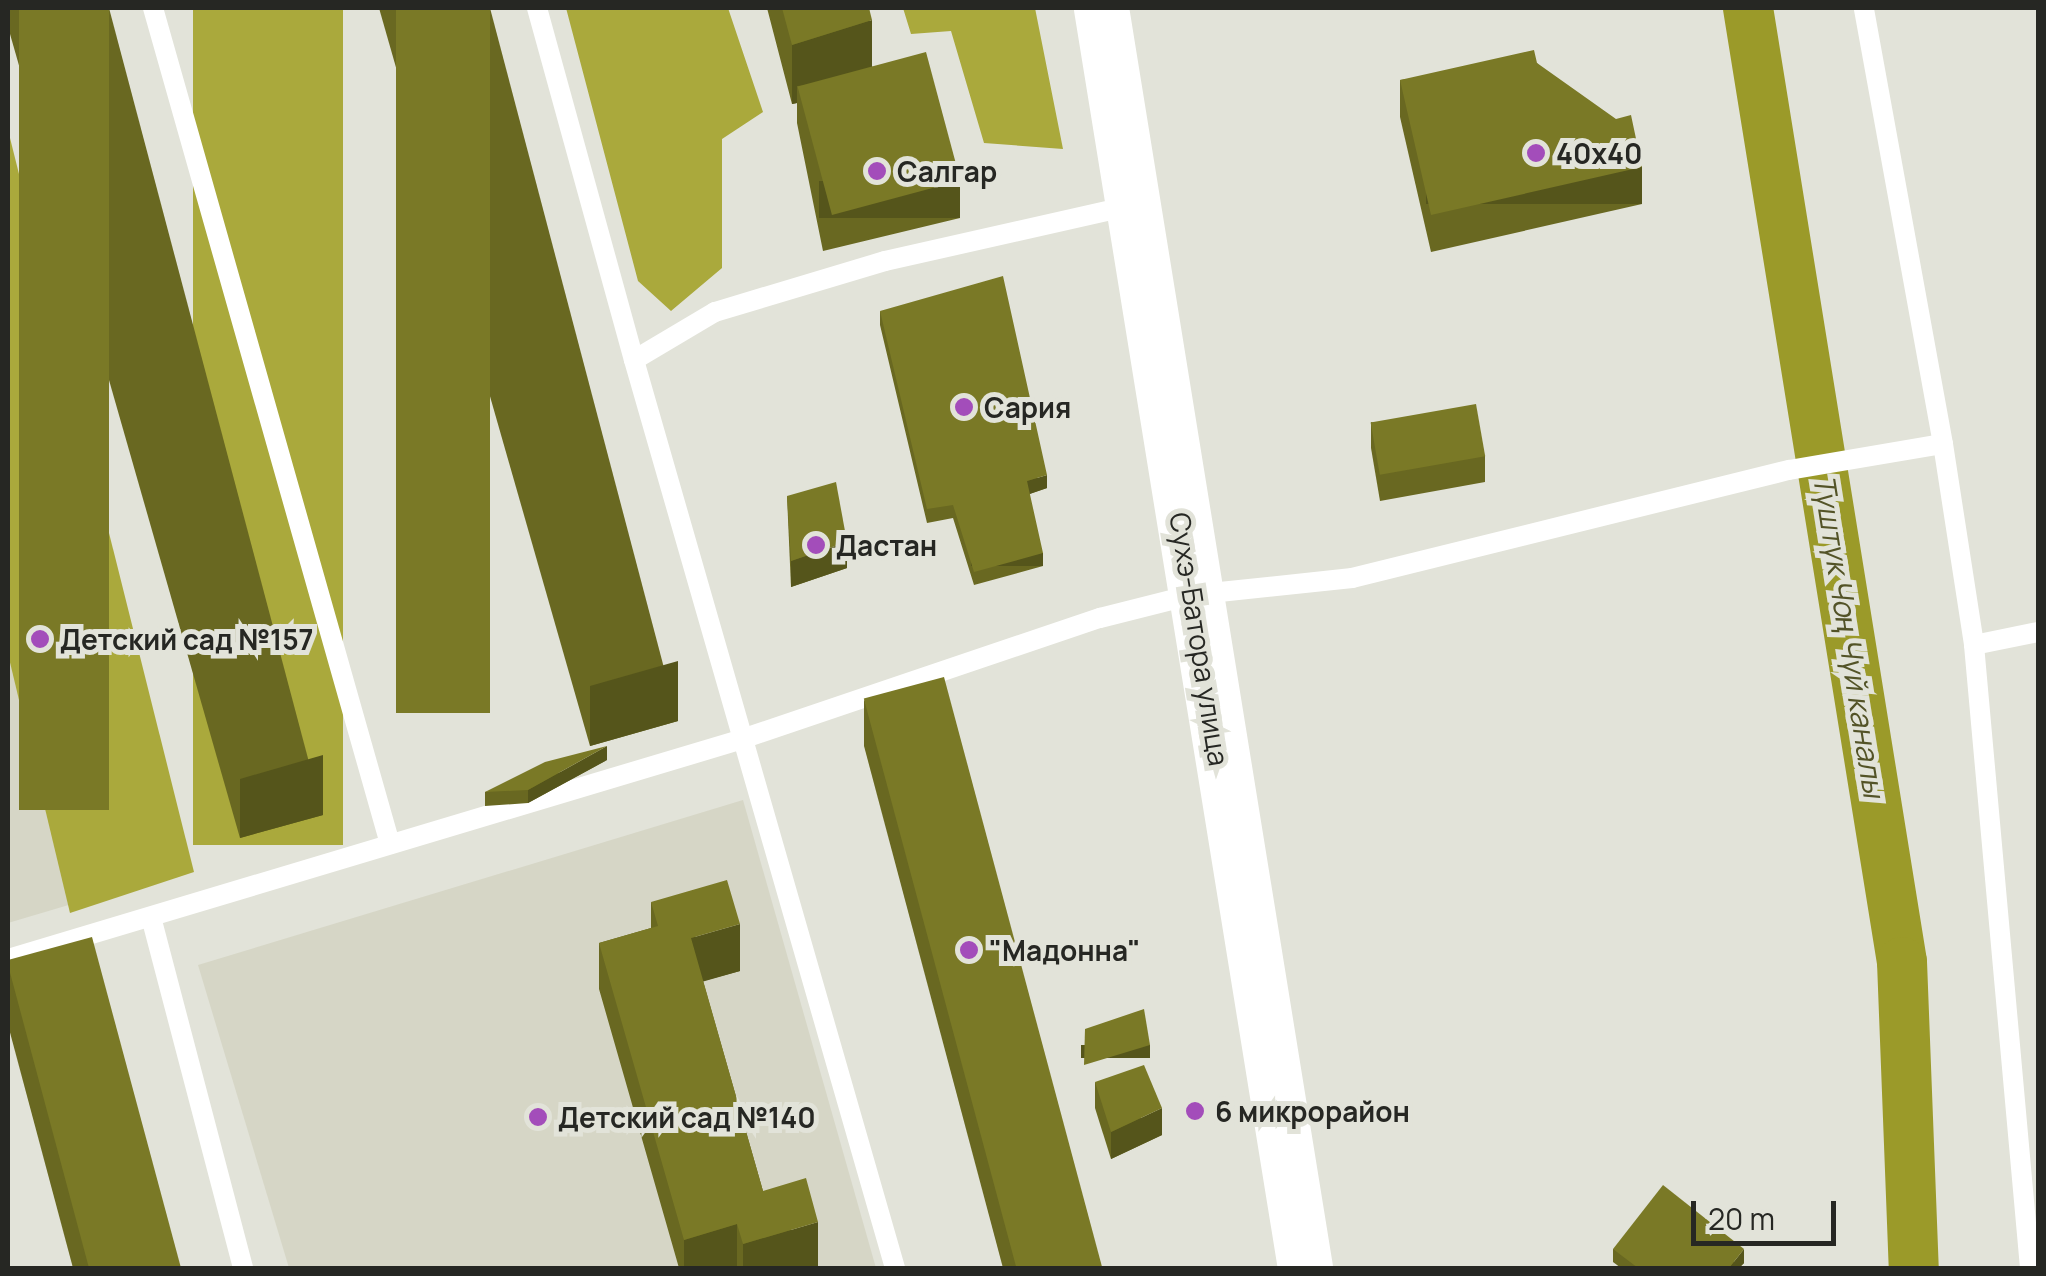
<!DOCTYPE html>
<meta charset="utf-8">
<style>
body{margin:0}
#map{position:relative;width:2046px;height:1276px;overflow:hidden;background:#e2e3d9;font-family:Manrope,sans-serif}
div>[style]{position:absolute}
[style*='--x']{left:calc(var(--x)*1px);top:calc(var(--y)*1px);width:calc(var(--w)*1px);rotate:calc(var(--a)*1deg)}
.built>*{inset:0;background:#d6d6c6}
.forest>*{inset:0;background:#aaa93c;transform-origin:0 0}
.canal>*{height:50px;margin:-25px;padding:0 25px;transform-origin:25px;border-radius:25px;background:#9b9a29}
.lane>*{height:20px;margin:-10px;padding:0 10px;transform-origin:10px;border-radius:10px;background:#fff}
.primary>*{height:55px;margin:-27.5px;padding:0 27.5px;transform-origin:27.5px;border-radius:27.5px;background:#fff}
.wall>*{inset:0;background:#696821}
.shaded-wall>*{inset:0;background:#55551b;transform-origin:0 0}
.building>*{inset:0;background:#7a7926;transform-origin:0 0}
.dots>*{width:28px;height:28px;translate:-50% -50%;box-sizing:border-box;border:5px solid #e2e3d9;border-radius:50%}
span{translate:-50% -50%;white-space:nowrap;text-align:center;line-height:1.15;-webkit-text-stroke:10px #e2e3d9;paint-order:stroke}
.poi-label{font-size:28px;color:#262723;font-weight:700}
.left{translate:0 -50%;text-align:left}
.street-label{font-size:28px;color:#262723}
.water-label{font-size:30px;color:#535327;font-style:italic}
.frame{position:absolute;inset:0;border:10px solid #262723;pointer-events:none}
.scale{position:absolute;left:1691px;top:1201px;width:145px;height:45px;box-sizing:border-box;border:5px solid #262723;border-top:0;padding-left:12px;font-size:30px;line-height:35px;white-space:nowrap;color:#262723;-webkit-text-stroke:8px #e2e3d9;paint-order:stroke}
</style>
<div id="map">
<div class="built">
<i style="clip-path:polygon(8px 393px,136px 885px,8px 923px)"></i>
<i style="clip-path:polygon(743px 800px,876px 1268px,289px 1268px,198px 965px)"></i>
</div>
<div class="forest">
<i style="left:193px;top:8px;width:150px;height:837px"></i>
<i style="clip-path:polygon(566px 8px,728px 8px,763px 112px,722px 139px,722px 268px,671px 311px,638px 281px)"></i>
<i style="clip-path:polygon(903px 8px,1035px 8px,1063px 149px,984px 143px,951px 31px,911px 34px)"></i>
<i style="clip-path:polygon(8px 130px,194px 872px,70px 913px,8px 654px)"></i>
</div>
<div class="canal">
<i style="--x:1748;--y:8;--w:966;--a:80.83"></i>
<i style="--x:1902;--y:962;--w:306;--a:87.8"></i>
</div>
<div class="lane">
<i style="--x:153;--y:8;--w:869;--a:74.17"></i>
<i style="--x:537;--y:8;--w:365;--a:74.6"></i>
<i style="--x:1943;--y:444;--w:203;--a:81.2"></i>
<i style="--x:1974;--y:645;--w:65;--a:-11.5"></i>
<i style="--x:1974;--y:645;--w:626;--a:84.86"></i>
<i style="--x:151;--y:917;--w:363;--a:75.3"></i>
<i style="--x:8;--y:959;--w:760;--a:-16.67"></i>
<i style="--x:736;--y:741;--w:384;--a:-18.7"></i>
<i style="--x:1100;--y:618;--w:94;--a:-14.2"></i>
<i style="--x:1191;--y:595;--w:162;--a:-6"></i>
<i style="--x:1352;--y:578;--w:450;--a:-13.9"></i>
<i style="--x:1789;--y:470;--w:156;--a:-9.6"></i>
<i style="--x:1943;--y:444;--w:443;--a:-100.3"></i>
<i style="--x:895;--y:1268;--w:945;--a:-106.04"></i>
<i style="--x:634;--y:360;--w:94;--a:-30.7"></i>
<i style="--x:715;--y:312;--w:177;--a:-16.7"></i>
<i style="--x:885;--y:261;--w:250;--a:-12.7"></i>
</div>
<div class="primary">
<i style="--x:1101;--y:8;--w:1276;--a:80.8"></i>
</div>
<div class="wall">
<i style="clip-path:polygon(8px 8px,109px 8px,323px 815px,240px 838px,8px 27px)"></i>
<i style="clip-path:polygon(379px 8px,490px 8px,678px 721px,590px 746px)"></i>
<i style="clip-path:polygon(767px 8px,869px 8px,872px 66px,960px 218px,823px 251px,797px 123px,797px 103px,792px 104px)"></i>
<i style="clip-path:polygon(1537px 63px,1642px 204px,1431px 252px,1400px 117px,1400px 80px)"></i>
<i style="clip-path:polygon(880px 311px,1047px 488px,1029px 494px,1043px 566px,974px 585px,953px 518px,927px 523px,880px 325px)"></i>
<i style="clip-path:polygon(1371px 422px,1485px 456px,1485px 482px,1380px 501px,1371px 448px)"></i>
<i style="clip-path:polygon(787px 496px,847px 568px,791px 587px)"></i>
<i style="clip-path:polygon(864px 699px,1101px 1268px,1003px 1268px,864px 746px)"></i>
<i style="clip-path:polygon(607px 760px,528px 803px,485px 806px,485px 792px)"></i>
<i style="clip-path:polygon(651px 902px,740px 971px,703px 981px,763px 1191px,818px 1268px,679px 1268px,599px 989px,599px 943px,651px 928px)"></i>
<i style="clip-path:polygon(8px 960px,181px 1268px,73px 1268px,8px 1025px)"></i>
<i style="clip-path:polygon(1095px 1082px,1162px 1135px,1111px 1159px,1095px 1108px)"></i>
<i style="clip-path:polygon(1613px 1249px,1744px 1263px,1739px 1268px,1621px 1268px,1613px 1262px)"></i>
</div>
<div class="shaded-wall">
<i style="clip-path:polygon(872px 20px,872px 80px,797px 86px,797px 103px,792px 104px,792px 45px)"></i>
<i style="left:1642px;top:167px;width:37px;height:216px;rotate:90deg"></i>
<i style="left:960px;top:181px;width:37px;height:141px;rotate:90deg"></i>
<i style="clip-path:polygon(1047px 475px,1047px 488px,1027px 495px,1027px 481px)"></i>
<i style="clip-path:polygon(847px 542px,847px 568px,791px 587px,791px 561px)"></i>
<i style="left:1043px;top:553px;width:13px;height:72px;rotate:90deg"></i>
<i style="clip-path:polygon(678px 661px,678px 721px,590px 746px,590px 686px)"></i>
<i style="clip-path:polygon(607px 746px,607px 760px,528px 803px,528px 790px)"></i>
<i style="clip-path:polygon(323px 755px,323px 815px,240px 838px,240px 779px)"></i>
<i style="clip-path:polygon(740px 924px,740px 971px,691px 985px,691px 938px)"></i>
<i style="left:1150px;top:1045px;width:13px;height:69px;rotate:90deg"></i>
<i style="clip-path:polygon(1162px 1108px,1162px 1135px,1111px 1159px,1111px 1132px)"></i>
<i style="clip-path:polygon(818px 1222px,818px 1268px,743px 1268px,743px 1244px)"></i>
<i style="clip-path:polygon(737px 1224px,737px 1268px,684px 1268px,684px 1240px)"></i>
<i style="clip-path:polygon(1744px 1249px,1744px 1263px,1739px 1268px,1729px 1268px)"></i>
</div>
<div class="building">
<i style="left:19px;top:8px;width:90px;height:802px"></i>
<i style="left:396px;top:8px;width:94px;height:705px"></i>
<i style="clip-path:polygon(782px 8px,869px 8px,872px 20px,792px 45px)"></i>
<i style="clip-path:polygon(1534px 50px,1537px 63px,1616px 119px,1631px 115px,1642px 167px,1431px 215px,1400px 80px)"></i>
<i style="left:926px;top:52px;width:133px;height:133px;rotate:75deg"></i>
<i style="clip-path:polygon(1003px 276px,1047px 475px,1027px 481px,1043px 553px,974px 572px,953px 505px,927px 509px,880px 311px)"></i>
<i style="left:1476px;top:404px;width:53px;height:107px;rotate:80deg"></i>
<i style="clip-path:polygon(836px 482px,847px 542px,791px 561px,787px 496px)"></i>
<i style="left:944px;top:677px;width:611px;height:83px;rotate:75deg"></i>
<i style="clip-path:polygon(607px 746px,528px 790px,485px 792px,545px 762px)"></i>
<i style="clip-path:polygon(727px 880px,740px 924px,691px 938px,763px 1191px,806px 1178px,818px 1222px,743px 1244px,737px 1224px,684px 1240px,599px 943px,658px 926px,651px 902px)"></i>
<i style="clip-path:polygon(92px 937px,181px 1268px,89px 1268px,8px 965px,8px 960px)"></i>
<i style="clip-path:polygon(1144px 1009px,1150px 1045px,1084px 1065px,1085px 1029px)"></i>
<i style="clip-path:polygon(1144px 1065px,1162px 1108px,1111px 1132px,1095px 1082px)"></i>
<i style="clip-path:polygon(1663px 1185px,1744px 1249px,1729px 1268px,1638px 1268px,1613px 1249px)"></i>
</div>
<div class="dots">
<i style="left:1536px;top:153px;background:#a34dba"></i>
<i style="left:877px;top:171px;background:#a34dba"></i>
<i style="left:964px;top:407px;background:#a34dba"></i>
<i style="left:816px;top:545px;background:#a34dba"></i>
<i style="left:40px;top:639px;background:#a34dba"></i>
<i style="left:969px;top:950px;background:#a34dba"></i>
<i style="left:1195px;top:1111px;background:#a34dba"></i>
<i style="left:538px;top:1117px;background:#a34dba"></i>
</div>
<div class="poi-label">
<span class="left" style="left:1556px;top:153px">40x40</span>
<span class="left" style="left:897px;top:171px">Салгар</span>
<span class="left" style="left:984px;top:407px">Сария</span>
<span class="left" style="left:836px;top:545px">Дастан</span>
<span class="left" style="left:60px;top:639px">Детский сад №157</span>
<span class="left" style="left:989px;top:950px">"Мадонна"</span>
<span class="left" style="left:1215px;top:1111px">6 микрорайон</span>
<span class="left" style="left:558px;top:1117px">Детский сад №140</span>
</div>
<div class="street-label">
<span style="left:1200px;top:639px;rotate:81deg">Сухэ-Батора улица</span>
</div>
<div class="water-label">
<span style="left:1849px;top:636px;rotate:81deg">Түштүк Чоң Чүй каналы</span>
</div>
<div class="frame"></div>
<div class="scale">20 m</div>
</div>
